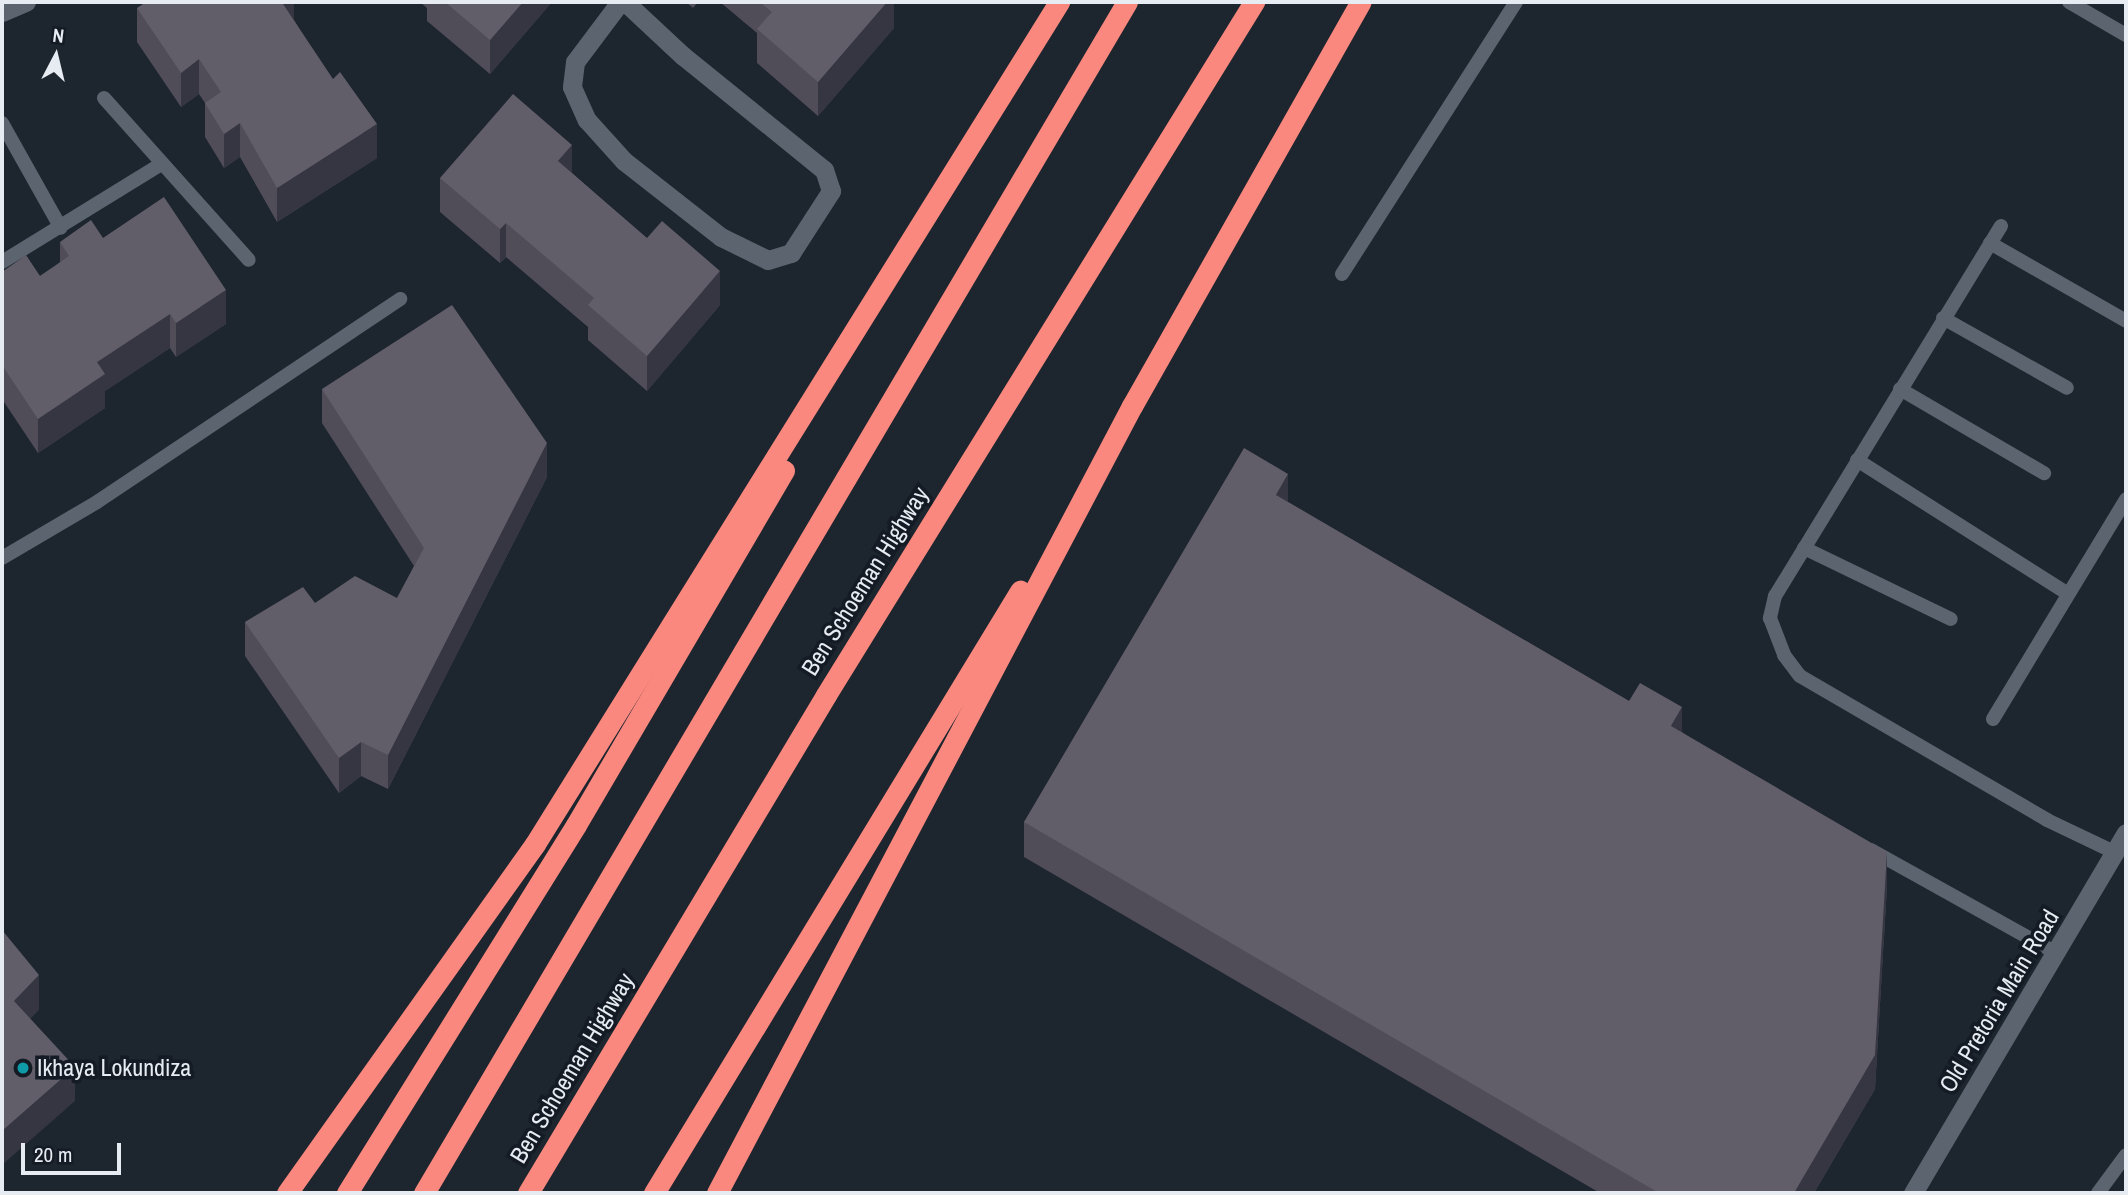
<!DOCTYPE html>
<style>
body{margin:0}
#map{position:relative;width:2128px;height:1195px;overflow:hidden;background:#1d252e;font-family:"Archivo Narrow",sans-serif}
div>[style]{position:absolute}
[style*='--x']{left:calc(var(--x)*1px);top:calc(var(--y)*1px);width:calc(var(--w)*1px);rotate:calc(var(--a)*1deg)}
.service>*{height:14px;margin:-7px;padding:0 7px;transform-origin:7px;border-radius:7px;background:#5b646f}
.minor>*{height:19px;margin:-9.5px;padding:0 9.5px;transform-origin:9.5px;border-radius:9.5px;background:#5b646f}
.secondary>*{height:19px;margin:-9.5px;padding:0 9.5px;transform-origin:9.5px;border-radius:9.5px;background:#5b646f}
.motorway>*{height:21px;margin:-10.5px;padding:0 10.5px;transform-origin:10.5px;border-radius:10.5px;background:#fa887e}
.wall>*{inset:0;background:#504d59}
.shaded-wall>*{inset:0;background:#353641}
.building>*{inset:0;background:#615e69}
.dots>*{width:19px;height:19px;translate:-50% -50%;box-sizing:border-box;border:4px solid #141b24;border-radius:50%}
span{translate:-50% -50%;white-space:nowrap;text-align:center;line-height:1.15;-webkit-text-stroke:7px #141b24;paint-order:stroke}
.street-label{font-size:24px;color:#e7ecf2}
.poi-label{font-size:24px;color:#e7ecf2}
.left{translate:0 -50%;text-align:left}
.frame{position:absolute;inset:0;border:4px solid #e7ecf2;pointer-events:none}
.north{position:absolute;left:21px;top:21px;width:70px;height:70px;-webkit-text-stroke:5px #141b24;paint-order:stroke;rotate:7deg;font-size:19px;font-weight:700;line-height:28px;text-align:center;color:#e7ecf2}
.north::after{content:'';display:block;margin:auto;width:24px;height:32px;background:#e7ecf2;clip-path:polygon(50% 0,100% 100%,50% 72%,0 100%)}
.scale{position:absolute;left:21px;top:1143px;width:100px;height:32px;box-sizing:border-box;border:4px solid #e7ecf2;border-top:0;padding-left:9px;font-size:21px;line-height:24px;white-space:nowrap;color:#e7ecf2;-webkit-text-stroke:5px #141b24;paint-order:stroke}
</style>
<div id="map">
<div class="service">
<i style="--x:2069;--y:2;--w:66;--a:30.1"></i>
<i style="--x:104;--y:98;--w:217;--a:48.2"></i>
<i style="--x:2;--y:123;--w:120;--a:60.7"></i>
<i style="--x:2001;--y:226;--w:434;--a:121.4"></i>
<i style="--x:1775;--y:596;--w:23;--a:103"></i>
<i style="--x:1770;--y:618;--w:40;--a:69"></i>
<i style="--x:1784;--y:655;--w:26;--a:53"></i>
<i style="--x:1800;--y:676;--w:286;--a:30.2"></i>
<i style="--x:2047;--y:820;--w:74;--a:25.5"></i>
<i style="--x:1990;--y:243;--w:157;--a:29.8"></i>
<i style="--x:2;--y:262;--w:187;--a:-31.6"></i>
<i style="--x:1342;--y:274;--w:323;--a:-57.4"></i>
<i style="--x:1943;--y:318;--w:142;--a:29.4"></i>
<i style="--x:1900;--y:389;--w:167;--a:30.3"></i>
<i style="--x:1857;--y:460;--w:250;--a:32.4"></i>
<i style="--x:1804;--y:548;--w:163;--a:25.8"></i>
<i style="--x:2;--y:558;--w:110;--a:-30.5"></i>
<i style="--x:97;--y:502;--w:365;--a:-33.8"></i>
<i style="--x:1993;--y:719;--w:257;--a:-58.8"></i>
<i style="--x:1871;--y:850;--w:212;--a:29.1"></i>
<i style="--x:2098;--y:1193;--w:47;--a:-53.6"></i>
</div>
<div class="minor">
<i style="--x:620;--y:2;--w:75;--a:126.9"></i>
<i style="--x:575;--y:62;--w:25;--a:97"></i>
<i style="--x:572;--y:87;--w:36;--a:66"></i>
<i style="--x:587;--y:120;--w:55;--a:47.9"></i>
<i style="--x:624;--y:161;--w:123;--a:38.1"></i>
<i style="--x:721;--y:237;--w:52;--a:26.1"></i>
<i style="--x:768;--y:260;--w:24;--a:-17"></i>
<i style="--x:791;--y:253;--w:74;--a:-57.2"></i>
<i style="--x:831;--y:191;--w:22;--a:-108"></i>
<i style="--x:824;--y:170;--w:181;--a:-141"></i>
<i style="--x:683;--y:56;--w:79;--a:-137"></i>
<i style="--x:2;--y:12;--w:26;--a:-23"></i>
</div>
<div class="secondary">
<i style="--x:1913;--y:1193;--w:418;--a:-59.4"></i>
</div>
<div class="motorway">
<i style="--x:287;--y:1193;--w:428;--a:-54.6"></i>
<i style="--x:535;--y:844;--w:992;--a:-58.1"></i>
<i style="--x:347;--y:1193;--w:433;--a:-58.1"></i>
<i style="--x:576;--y:825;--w:411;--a:-59.6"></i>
<i style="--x:424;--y:1193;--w:1383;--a:-59.45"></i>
<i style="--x:528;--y:1193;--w:580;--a:-59.1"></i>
<i style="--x:826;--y:695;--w:815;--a:-58.3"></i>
<i style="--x:654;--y:1193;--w:705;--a:-58.7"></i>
<i style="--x:717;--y:1193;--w:890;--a:-62.2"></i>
<i style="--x:1132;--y:406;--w:464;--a:-60.5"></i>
</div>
<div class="wall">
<i style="clip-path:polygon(294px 2px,294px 20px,377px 158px,277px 222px,240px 157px,224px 168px,205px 137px,205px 103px,199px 94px,181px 107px,137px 42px,137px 8px)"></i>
<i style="clip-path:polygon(420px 2px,552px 2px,490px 74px,427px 21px,427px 8px)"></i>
<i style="clip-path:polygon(686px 2px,698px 2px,693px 8px)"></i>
<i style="clip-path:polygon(720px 2px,894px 2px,894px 28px,818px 116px,757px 63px,757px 33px)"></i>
<i style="clip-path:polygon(572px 173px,720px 305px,647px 391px,588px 340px,588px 327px,506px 257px,500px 263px,440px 212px,440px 178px)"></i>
<i style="clip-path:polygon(103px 238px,226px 324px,176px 357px,170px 348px,105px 391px,105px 408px,38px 453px,2px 399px,2px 272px,40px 276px,60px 263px,60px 242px)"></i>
<i style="clip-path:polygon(322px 389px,547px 477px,388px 789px,361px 776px,339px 793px,245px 656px,245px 622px,315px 603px,397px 598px,414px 566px,322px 423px)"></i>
<i style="clip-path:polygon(1288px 502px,1682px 732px,1887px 886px,1875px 1089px,1814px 1193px,1600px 1193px,1024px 857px,1024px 822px)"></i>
</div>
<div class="shaded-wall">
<i style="clip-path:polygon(286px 2px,294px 2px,294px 31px,283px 4px)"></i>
<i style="clip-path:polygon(523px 2px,552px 2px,490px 74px,490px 40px)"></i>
<i style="clip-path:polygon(887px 2px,894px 2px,894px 28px,818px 116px,818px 82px)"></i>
<i style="clip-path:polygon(199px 59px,199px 94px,181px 107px,181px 73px)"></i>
<i style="clip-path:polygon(240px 123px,240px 157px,224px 168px,224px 134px)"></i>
<i style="clip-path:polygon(377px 124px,377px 158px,277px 222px,277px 188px)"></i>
<i style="clip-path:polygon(572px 145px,572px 179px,558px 161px)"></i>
<i style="clip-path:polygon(506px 223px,506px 257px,500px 263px,500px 229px)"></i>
<i style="clip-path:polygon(720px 271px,720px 305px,647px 391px,647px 356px)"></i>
<i style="clip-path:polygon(226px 290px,226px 324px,176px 357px,176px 323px)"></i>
<i style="clip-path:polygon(170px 314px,170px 348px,105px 391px,105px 408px,38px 453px,38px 419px,97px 362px)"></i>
<i style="clip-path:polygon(547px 443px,547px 477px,388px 789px,388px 755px)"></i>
<i style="clip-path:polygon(1288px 474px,1288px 508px,1276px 495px)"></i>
<i style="clip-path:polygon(1682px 707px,1682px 741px,1671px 726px)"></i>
<i style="clip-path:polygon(361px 742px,361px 776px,339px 793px,339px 758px)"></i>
<i style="clip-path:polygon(1887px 852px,1887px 886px,1875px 1089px,1814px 1193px,1794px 1193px)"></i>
<i style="clip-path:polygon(39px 975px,39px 1010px,14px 1035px,14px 1001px)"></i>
<i style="clip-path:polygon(75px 1067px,75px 1101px,2px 1165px,2px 1131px)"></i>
</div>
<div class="building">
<i style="clip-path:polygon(146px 2px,286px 2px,283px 4px,333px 79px,340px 72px,377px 124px,277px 188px,240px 123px,224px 134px,205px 103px,221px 92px,199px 59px,181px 73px,137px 8px)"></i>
<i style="clip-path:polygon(445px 2px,523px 2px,490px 40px)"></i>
<i style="clip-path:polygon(760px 2px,887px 2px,818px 82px,757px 29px,772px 12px)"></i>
<i style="clip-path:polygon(513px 94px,572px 145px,558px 161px,647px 238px,662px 221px,720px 271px,647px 356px,588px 305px,594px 298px,506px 223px,500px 229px,440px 178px)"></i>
<i style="clip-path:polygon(164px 197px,226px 290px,176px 323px,170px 314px,97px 362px,105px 374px,38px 419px,2px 365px,2px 272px,26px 255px,40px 276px,69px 256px,60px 242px,91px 220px,103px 238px)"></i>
<i style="clip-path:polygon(452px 305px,547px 443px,388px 755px,361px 742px,339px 758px,245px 622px,303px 587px,315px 603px,355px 576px,397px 598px,424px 548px,322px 389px)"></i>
<i style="clip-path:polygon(1244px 448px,1288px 474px,1276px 495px,1629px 701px,1640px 683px,1682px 707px,1671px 726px,1887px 852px,1875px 1055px,1794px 1193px,1659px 1193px,1024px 822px)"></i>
<i style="clip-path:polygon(2px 930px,39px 975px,14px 1001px,75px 1067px,2px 1131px)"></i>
</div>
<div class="dots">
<i style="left:23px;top:1068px;background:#0f9aa8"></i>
</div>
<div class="street-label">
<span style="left:865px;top:581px;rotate:-58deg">Ben Schoeman Highway</span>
<span style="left:1999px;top:1001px;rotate:-59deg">Old Pretoria Main Road</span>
<span style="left:572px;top:1068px;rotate:-59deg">Ben Schoeman Highway</span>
</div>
<div class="poi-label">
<span class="left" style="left:37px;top:1068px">Ikhaya Lokundiza</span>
</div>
<div class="frame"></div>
<div class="north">N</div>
<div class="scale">20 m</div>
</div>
